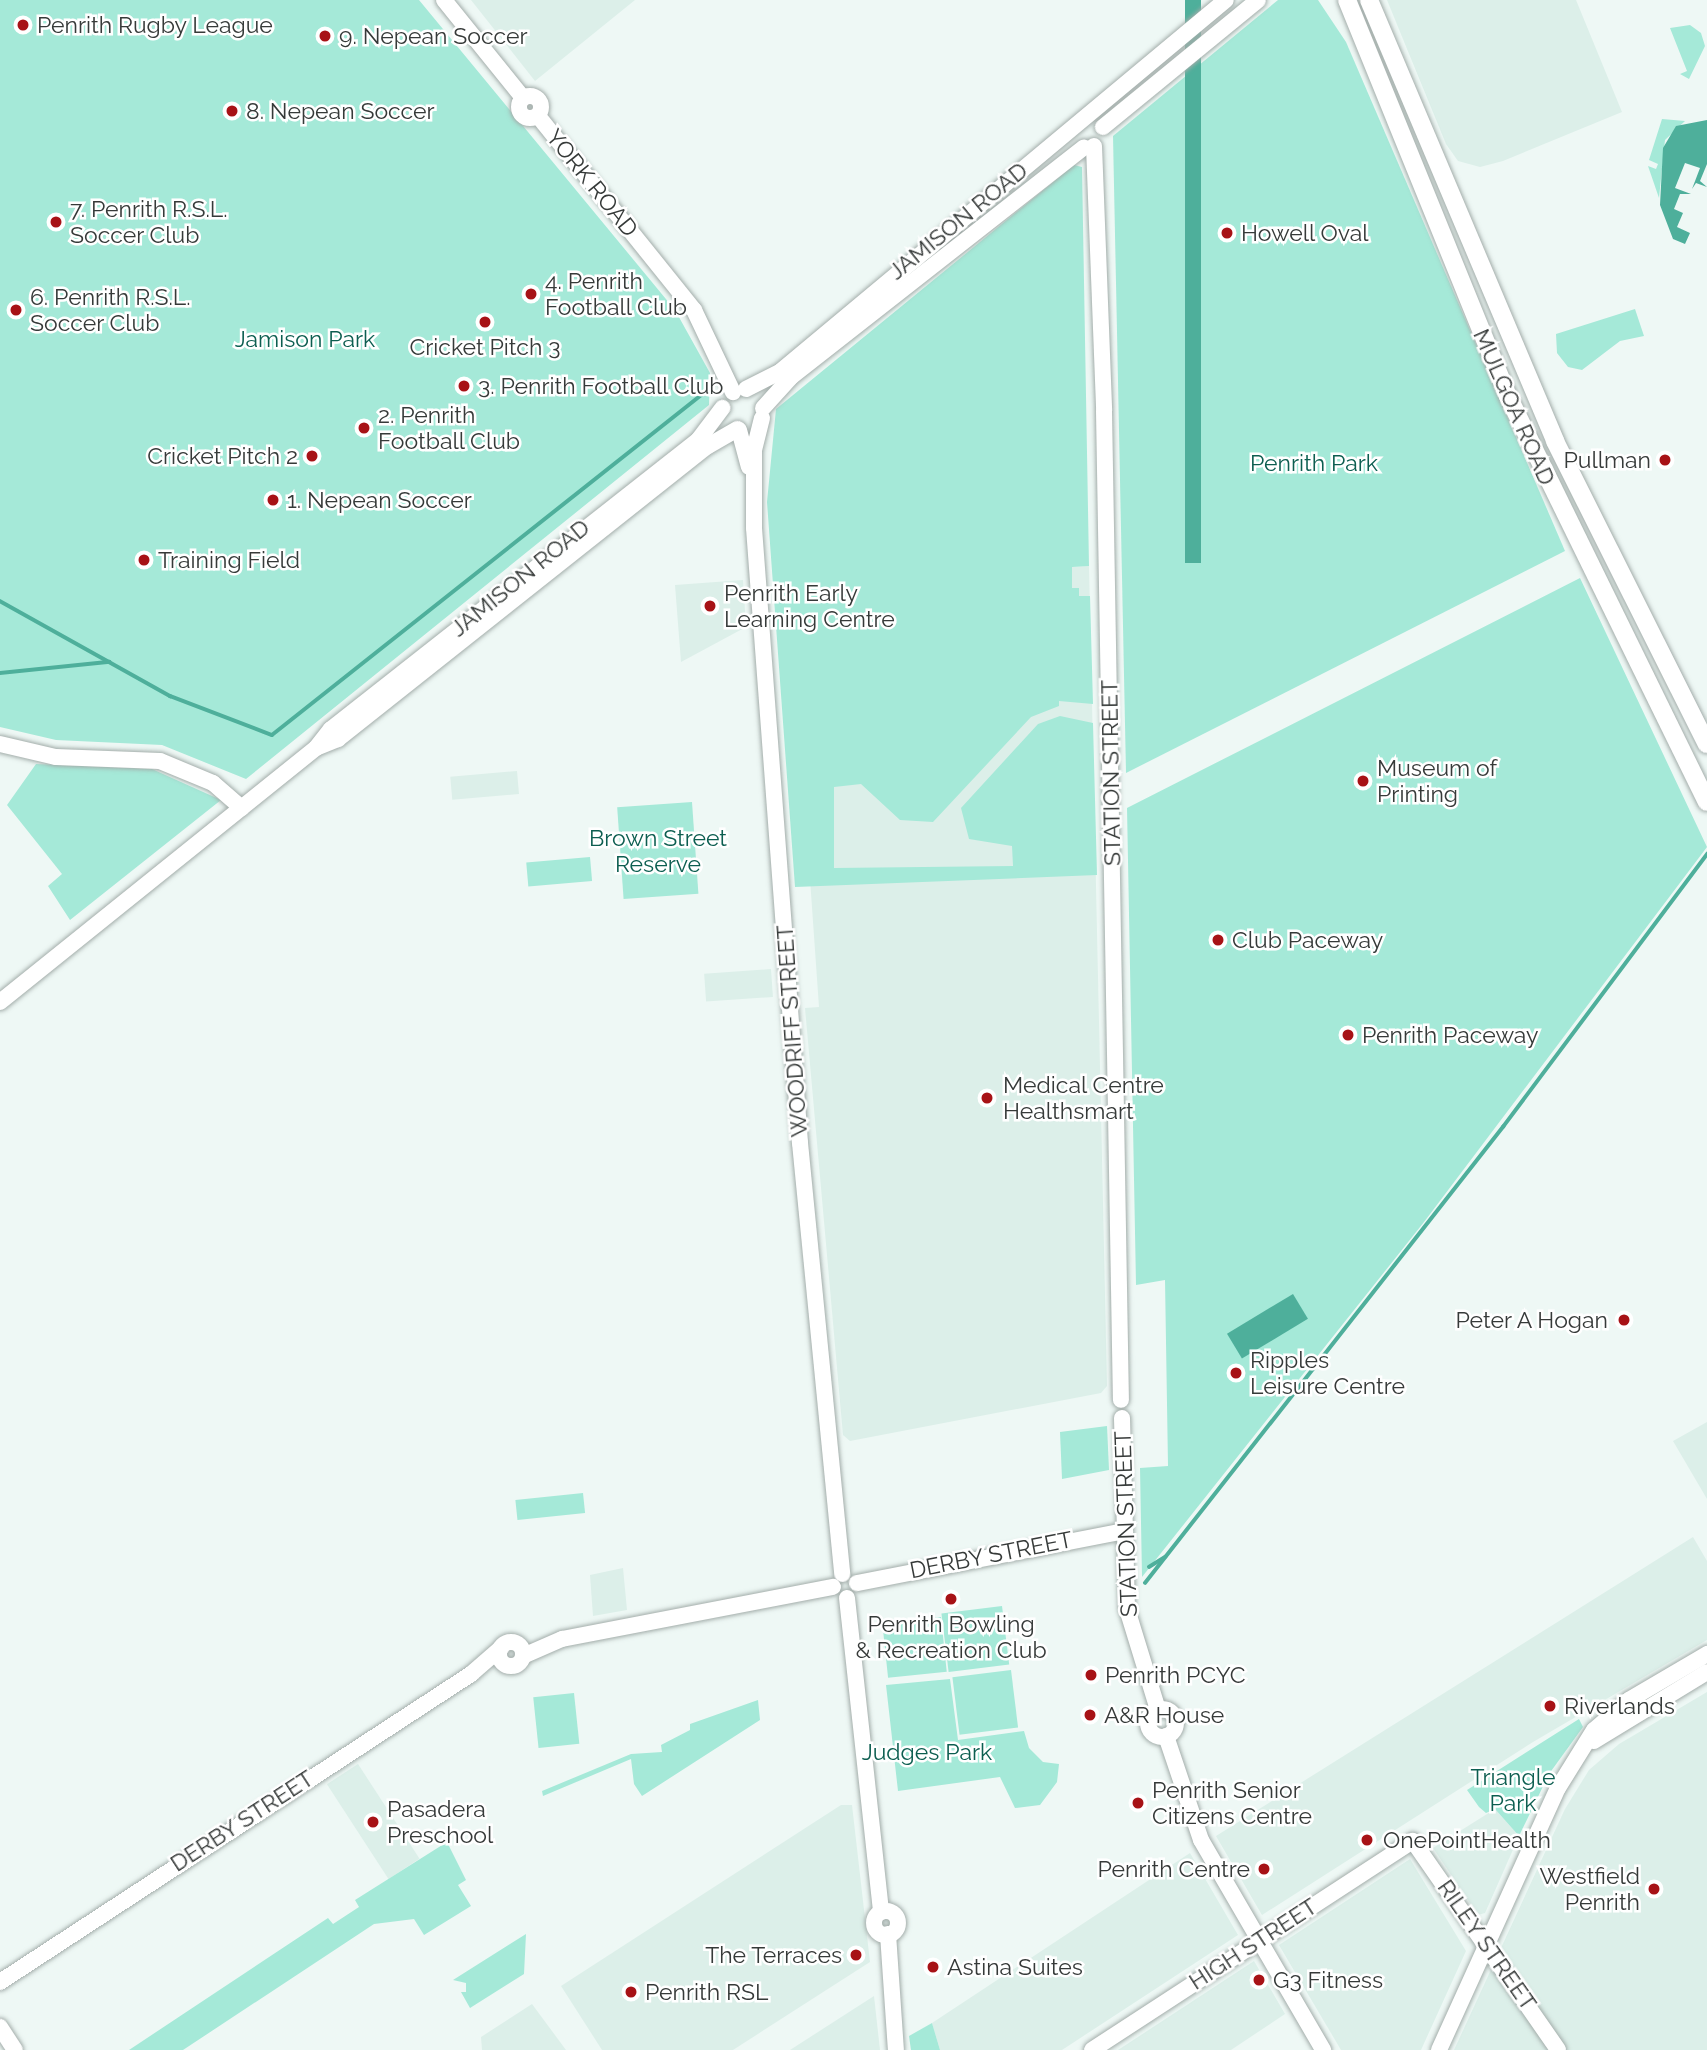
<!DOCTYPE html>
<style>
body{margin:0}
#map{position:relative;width:1707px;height:2050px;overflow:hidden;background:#eef8f5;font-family:Raleway,sans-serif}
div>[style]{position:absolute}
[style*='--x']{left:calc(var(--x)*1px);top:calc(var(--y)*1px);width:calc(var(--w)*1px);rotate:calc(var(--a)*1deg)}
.built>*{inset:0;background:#dcefe9;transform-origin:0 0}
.green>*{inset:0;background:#a5e9d8;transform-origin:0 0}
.water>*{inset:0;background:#4eaf9b;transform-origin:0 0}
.stream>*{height:3.5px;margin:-1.75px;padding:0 1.75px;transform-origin:1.75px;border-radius:1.75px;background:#4eaf9b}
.roads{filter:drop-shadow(0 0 2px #a3adaa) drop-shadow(0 0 2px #a3adaa)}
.secondary>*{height:16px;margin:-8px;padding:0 8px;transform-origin:8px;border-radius:8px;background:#fff}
.secondary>.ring{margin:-8px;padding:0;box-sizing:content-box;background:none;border:16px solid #fff;border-radius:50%}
.primary>*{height:18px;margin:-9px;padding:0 9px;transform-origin:9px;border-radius:9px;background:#fff}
.dots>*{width:19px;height:19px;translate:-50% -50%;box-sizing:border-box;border:4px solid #fff;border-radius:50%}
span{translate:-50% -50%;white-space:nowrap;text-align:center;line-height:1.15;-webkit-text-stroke:5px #fff;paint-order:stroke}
.poi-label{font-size:23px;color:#363a39}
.left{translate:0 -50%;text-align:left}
.right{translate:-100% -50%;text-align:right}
.street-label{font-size:23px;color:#363a39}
.park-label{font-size:23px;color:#0c5e50}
</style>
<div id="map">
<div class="built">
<i style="clip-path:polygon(471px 0,635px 0,535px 81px)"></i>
<i style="clip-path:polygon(1387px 0,1576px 0,1622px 112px,1503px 161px,1480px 167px,1458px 161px,1446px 144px)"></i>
<i style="clip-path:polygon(1089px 566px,1107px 1386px,1101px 1393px,850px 1441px,843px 1435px,805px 1008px,819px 1007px,789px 580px)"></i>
<i style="clip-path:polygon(743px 580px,746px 627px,681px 662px,675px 585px)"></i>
<i style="left:517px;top:771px;width:23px;height:67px;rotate:85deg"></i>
<i style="left:771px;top:969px;width:28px;height:67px;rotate:86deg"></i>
<i style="clip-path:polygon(1707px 1422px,1707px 1499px,1673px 1441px)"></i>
<i style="clip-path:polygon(1693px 1537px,1707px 1561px,1707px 1640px,1533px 1742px,1262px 1915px,1216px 1836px)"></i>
<i style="clip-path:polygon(623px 1568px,627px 1610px,593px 1616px,590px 1575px)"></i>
<i style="clip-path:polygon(1707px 1692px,1707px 2050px,1454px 2050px,1565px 1809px,1589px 1770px,1619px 1744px)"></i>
<i style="left:358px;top:1764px;width:113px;height:37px;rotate:57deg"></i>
<i style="clip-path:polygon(841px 1805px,852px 1805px,870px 1962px,733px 2050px,602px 2050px,561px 1986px)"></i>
<i style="clip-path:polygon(1495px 1809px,1519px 1836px,1485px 1913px,1478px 1915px,1433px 1848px)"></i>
<i style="clip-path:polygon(1190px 1853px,1238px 1935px,1062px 2050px,940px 2050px,932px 2023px)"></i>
<i style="clip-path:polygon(1410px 1859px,1466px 1951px,1421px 2050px,1341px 2050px,1279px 1945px)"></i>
<i style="clip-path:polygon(1254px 1961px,1285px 2014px,1231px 2050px,1118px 2050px)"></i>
<i style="clip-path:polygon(874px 1996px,880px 2050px,790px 2050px)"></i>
<i style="clip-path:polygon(532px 2004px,566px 2050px,482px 2050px,481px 2037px)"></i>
</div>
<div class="green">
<i style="clip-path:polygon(0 0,419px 0,675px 310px,710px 373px,709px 405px,246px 779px,162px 745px,56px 740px,0 727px)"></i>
<i style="clip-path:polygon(1278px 0,1318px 0,1346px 42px,1565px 551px,1126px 773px,1113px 136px)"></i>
<i style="clip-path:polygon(1690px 25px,1701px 33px,1705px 46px,1689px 79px,1680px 74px,1687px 71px,1670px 28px)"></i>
<i style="clip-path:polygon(1662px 119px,1685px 121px,1665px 140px,1659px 198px,1648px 166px,1656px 169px,1658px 164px,1649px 160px)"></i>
<i style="clip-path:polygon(1074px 165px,1082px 167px,1089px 566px,1072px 567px,1072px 588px,1079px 588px,1079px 596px,1090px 596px,1093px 704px,1059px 701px,1059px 706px,1031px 717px,933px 822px,900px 820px,861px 784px,834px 787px,834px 868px,1013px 866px,1012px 846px,969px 839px,961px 808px,1038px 724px,1060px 716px,1093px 723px,1097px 875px,795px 887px,767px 502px,776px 409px)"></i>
<i style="clip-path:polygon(1635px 309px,1644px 336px,1620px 341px,1582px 370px,1568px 367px,1557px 353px,1556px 334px)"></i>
<i style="clip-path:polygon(1580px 578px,1707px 847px,1424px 1222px,1142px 1577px,1140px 1468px,1168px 1466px,1165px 1280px,1136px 1285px,1127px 808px)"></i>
<i style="clip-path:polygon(36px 764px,152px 769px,221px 800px,70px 920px,48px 886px,62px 874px,7px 805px)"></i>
<i style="left:692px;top:802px;width:92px;height:75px;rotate:86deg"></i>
<i style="left:590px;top:857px;width:24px;height:64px;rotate:85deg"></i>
<i style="clip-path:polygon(1107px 1426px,1109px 1470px,1062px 1479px,1060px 1432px)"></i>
<i style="left:583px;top:1493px;width:20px;height:68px;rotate:84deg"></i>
<i style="left:1002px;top:1606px;width:59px;height:61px;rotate:83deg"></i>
<i style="left:941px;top:1617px;width:55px;height:59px;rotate:84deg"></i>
<i style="left:1011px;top:1670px;width:58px;height:59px;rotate:83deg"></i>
<i style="clip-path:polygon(950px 1679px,958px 1740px,1024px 1731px,1029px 1748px,1043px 1762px,1059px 1764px,1057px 1782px,1040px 1805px,1015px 1808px,1000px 1777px,898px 1791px,886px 1685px)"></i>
<i style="left:574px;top:1693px;width:51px;height:41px;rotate:84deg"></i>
<i style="clip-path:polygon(758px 1700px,760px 1720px,642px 1796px,634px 1784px,631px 1759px,543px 1796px,542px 1791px,631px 1754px,662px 1752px,661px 1745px,690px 1730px,690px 1724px)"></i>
<i style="clip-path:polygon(1579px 1719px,1583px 1727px,1549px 1774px,1519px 1836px,1495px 1809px,1486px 1813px,1479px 1807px,1467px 1790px)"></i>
<i style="clip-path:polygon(447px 1842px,466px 1880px,458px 1885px,471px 1906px,424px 1935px,414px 1919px,374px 1924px,183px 2050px,129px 2050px,328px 1918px,333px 1924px,359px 1907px,355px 1900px)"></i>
<i style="clip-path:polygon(526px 1934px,524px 1974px,470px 2008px,461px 1992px,466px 1992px,466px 1983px,453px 1980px)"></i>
<i style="clip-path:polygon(932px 2023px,940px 2050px,911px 2050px,909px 2036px)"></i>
</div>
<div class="water">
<i style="left:1185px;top:0;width:16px;height:563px"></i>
<i style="clip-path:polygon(1707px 120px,1707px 164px,1700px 181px,1707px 187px,1696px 183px,1692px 189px,1700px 168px,1685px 163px,1675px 188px,1691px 194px,1680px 194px,1674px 209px,1683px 213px,1677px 227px,1690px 233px,1685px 244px,1673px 239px,1660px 205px,1663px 148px,1676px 126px)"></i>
<i style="left:1293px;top:1294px;width:29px;height:77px;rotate:59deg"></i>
</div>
<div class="stream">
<i style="--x:0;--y:601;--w:195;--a:29.2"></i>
<i style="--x:170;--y:696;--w:109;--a:20.9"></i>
<i style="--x:272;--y:735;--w:564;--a:-38.37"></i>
<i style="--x:0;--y:673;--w:110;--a:-5.8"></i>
<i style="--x:1149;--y:1567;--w:19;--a:-32"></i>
<i style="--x:1145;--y:1583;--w:580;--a:-51.86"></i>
<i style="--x:1503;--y:1127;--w:341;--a:-53.2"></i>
</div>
<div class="roads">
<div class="secondary">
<i style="--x:444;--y:0;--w:126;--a:51.1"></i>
<i class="ring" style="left:519px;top:96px;width:6px;height:6px"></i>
<i style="--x:538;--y:116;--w:249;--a:51.2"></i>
<i style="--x:694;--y:310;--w:91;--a:64.6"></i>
<i style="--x:1103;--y:127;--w:200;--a:-39.3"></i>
<i style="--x:1094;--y:146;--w:265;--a:87.8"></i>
<i style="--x:1104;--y:411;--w:989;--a:89.02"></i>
<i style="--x:746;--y:389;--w:39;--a:-27"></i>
<i style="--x:781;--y:371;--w:579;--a:-39.82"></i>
<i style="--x:763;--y:408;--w:42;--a:-47.9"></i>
<i style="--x:791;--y:377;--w:372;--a:-38.1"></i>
<i style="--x:762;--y:418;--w:34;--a:104"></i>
<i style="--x:754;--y:451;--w:77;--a:90"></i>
<i style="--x:754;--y:528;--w:617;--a:85.72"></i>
<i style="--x:800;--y:1143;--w:433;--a:84.4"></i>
<i style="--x:739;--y:430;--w:38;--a:75"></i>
<i style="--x:0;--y:744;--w:57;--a:13.1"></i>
<i style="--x:56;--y:757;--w:104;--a:2.2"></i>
<i style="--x:160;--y:761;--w:57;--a:22.5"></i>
<i style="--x:213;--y:783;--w:38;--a:41"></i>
<i style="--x:318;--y:747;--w:22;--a:-22"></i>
<i style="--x:338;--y:739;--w:472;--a:-38.4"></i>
<i style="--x:708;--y:446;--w:34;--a:-30"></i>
<i style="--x:0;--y:1002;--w:405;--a:-38.8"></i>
<i style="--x:316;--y:748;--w:24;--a:-52"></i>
<i style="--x:331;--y:729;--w:469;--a:-38.2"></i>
<i style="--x:699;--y:439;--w:39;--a:-53"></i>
<i style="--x:1122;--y:1418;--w:191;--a:88.5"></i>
<i style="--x:1127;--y:1609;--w:106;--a:72.9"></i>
<i style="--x:857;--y:1583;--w:273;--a:-11"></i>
<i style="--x:847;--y:1598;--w:316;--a:83.8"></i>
<i class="ring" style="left:499px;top:1642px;width:8px;height:8px"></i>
<i style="--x:523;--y:1656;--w:43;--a:-23.6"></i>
<i style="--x:562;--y:1639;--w:276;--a:-10.9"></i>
<i class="ring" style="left:1148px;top:1709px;width:12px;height:12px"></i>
<i style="--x:1166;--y:1736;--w:110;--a:71.4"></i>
<i style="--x:1201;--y:1840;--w:243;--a:59.8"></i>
<i style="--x:1594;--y:1741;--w:132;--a:-31.4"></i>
<i class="ring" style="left:874px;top:1911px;width:8px;height:8px"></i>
<i style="--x:888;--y:1934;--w:116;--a:86.1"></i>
<i style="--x:0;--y:1982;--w:563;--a:-33.18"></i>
<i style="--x:471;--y:1674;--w:40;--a:-41"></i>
<i style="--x:0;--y:2027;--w:27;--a:57"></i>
<i style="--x:1092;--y:2050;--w:383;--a:-33.1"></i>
<i style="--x:1413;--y:1841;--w:254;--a:55.2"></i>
<i style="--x:1439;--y:2050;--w:288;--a:-65.6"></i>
<i style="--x:1558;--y:1788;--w:68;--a:-58.2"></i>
<i style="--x:1594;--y:1730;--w:46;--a:-40.6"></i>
<i style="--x:1629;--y:1700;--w:91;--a:-30.5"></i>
</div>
<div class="primary">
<i style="--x:1347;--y:0;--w:427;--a:67.9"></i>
<i style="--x:1508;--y:396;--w:452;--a:63.9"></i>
<i style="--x:1369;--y:0;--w:479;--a:67.1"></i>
<i style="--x:1555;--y:441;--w:339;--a:63.4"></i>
</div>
</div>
<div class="dots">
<i style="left:23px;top:25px;background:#a71216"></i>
<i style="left:325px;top:36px;background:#a71216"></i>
<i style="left:232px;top:111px;background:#a71216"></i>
<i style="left:56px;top:222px;background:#a71216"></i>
<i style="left:1227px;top:233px;background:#a71216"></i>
<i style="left:531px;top:294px;background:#a71216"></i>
<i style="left:16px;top:310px;background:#a71216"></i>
<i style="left:485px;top:322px;background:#a71216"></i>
<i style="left:464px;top:386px;background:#a71216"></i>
<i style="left:364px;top:428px;background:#a71216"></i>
<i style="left:312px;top:456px;background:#a71216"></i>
<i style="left:1665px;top:460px;background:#a71216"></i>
<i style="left:273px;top:500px;background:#a71216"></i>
<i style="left:144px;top:560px;background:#a71216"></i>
<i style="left:710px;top:606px;background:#a71216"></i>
<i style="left:1363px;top:781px;background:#a71216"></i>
<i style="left:1218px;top:940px;background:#a71216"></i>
<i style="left:1348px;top:1035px;background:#a71216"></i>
<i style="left:987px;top:1098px;background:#a71216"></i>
<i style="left:1624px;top:1320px;background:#a71216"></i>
<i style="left:1236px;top:1373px;background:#a71216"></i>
<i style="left:951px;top:1599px;background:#a71216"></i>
<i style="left:1091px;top:1675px;background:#a71216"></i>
<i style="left:1550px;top:1706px;background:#a71216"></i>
<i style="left:1090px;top:1715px;background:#a71216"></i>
<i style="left:1138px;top:1803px;background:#a71216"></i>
<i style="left:373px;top:1822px;background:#a71216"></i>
<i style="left:1367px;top:1840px;background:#a71216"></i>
<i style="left:1264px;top:1869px;background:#a71216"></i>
<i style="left:1654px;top:1889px;background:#a71216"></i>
<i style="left:856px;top:1955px;background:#a71216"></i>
<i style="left:933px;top:1967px;background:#a71216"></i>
<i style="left:1259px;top:1980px;background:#a71216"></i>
<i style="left:631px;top:1992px;background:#a71216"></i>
</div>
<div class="poi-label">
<span class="left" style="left:37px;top:25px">Penrith Rugby League</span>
<span class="left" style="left:339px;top:36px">9. Nepean Soccer</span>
<span class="left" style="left:246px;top:111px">8. Nepean Soccer</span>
<span class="left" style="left:70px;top:222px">7. Penrith R.S.L.<br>Soccer Club</span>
<span class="left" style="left:1241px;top:233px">Howell Oval</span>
<span class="left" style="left:545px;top:294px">4. Penrith<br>Football Club</span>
<span class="left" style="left:30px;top:310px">6. Penrith R.S.L.<br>Soccer Club</span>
<span style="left:485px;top:347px">Cricket Pitch 3</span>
<span class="left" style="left:478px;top:386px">3. Penrith Football Club</span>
<span class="left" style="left:378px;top:428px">2. Penrith<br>Football Club</span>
<span class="right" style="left:298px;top:456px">Cricket Pitch 2</span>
<span class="right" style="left:1651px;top:460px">Pullman</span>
<span class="left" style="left:287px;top:500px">1. Nepean Soccer</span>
<span class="left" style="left:158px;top:560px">Training Field</span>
<span class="left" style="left:724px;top:606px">Penrith Early<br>Learning Centre</span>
<span class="left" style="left:1377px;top:781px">Museum of<br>Printing</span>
<span class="left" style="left:1232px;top:940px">Club Paceway</span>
<span class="left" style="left:1362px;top:1035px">Penrith Paceway</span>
<span class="left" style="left:1003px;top:1098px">Medical Centre<br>Healthsmart</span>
<span class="right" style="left:1608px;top:1320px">Peter A Hogan</span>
<span class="left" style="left:1250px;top:1373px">Ripples<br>Leisure Centre</span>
<span style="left:951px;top:1637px">Penrith Bowling<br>&amp; Recreation Club</span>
<span class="left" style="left:1105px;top:1675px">Penrith PCYC</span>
<span class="left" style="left:1564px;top:1706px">Riverlands</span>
<span class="left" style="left:1104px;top:1715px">A&amp;R House</span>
<span class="left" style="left:1152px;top:1803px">Penrith Senior<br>Citizens Centre</span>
<span class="left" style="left:387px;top:1822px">Pasadera<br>Preschool</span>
<span class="left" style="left:1383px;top:1840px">OnePointHealth</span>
<span class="right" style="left:1250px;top:1869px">Penrith Centre</span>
<span class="right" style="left:1640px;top:1889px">Westfield<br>Penrith</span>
<span class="right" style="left:842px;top:1955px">The Terraces</span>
<span class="left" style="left:947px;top:1967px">Astina Suites</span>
<span class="left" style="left:1273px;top:1980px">G3 Fitness</span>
<span class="left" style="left:645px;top:1992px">Penrith RSL</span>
</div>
<div class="street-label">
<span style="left:592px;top:183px;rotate:51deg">YORK ROAD</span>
<span style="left:958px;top:221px;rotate:-39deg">JAMISON ROAD</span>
<span style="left:1514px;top:407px;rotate:66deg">MULGOA ROAD</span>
<span style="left:520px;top:578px;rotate:-39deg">JAMISON ROAD</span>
<span style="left:1111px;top:773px;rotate:-91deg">STATION STREET</span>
<span style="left:792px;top:1031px;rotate:-94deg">WOODRIFF STREET</span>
<span style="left:1126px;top:1524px;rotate:-92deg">STATION STREET</span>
<span style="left:991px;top:1555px;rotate:-11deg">DERBY STREET</span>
<span style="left:242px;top:1821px;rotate:-33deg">DERBY STREET</span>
<span style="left:1253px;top:1944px;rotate:-33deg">HIGH STREET</span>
<span style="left:1487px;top:1945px;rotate:55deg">RILEY STREET</span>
</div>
<div class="park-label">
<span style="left:305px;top:339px">Jamison Park</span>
<span style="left:1314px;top:463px">Penrith Park</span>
<span style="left:658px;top:851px">Brown Street<br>Reserve</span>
<span style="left:927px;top:1752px">Judges Park</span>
<span style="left:1513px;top:1790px">Triangle<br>Park</span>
</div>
</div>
